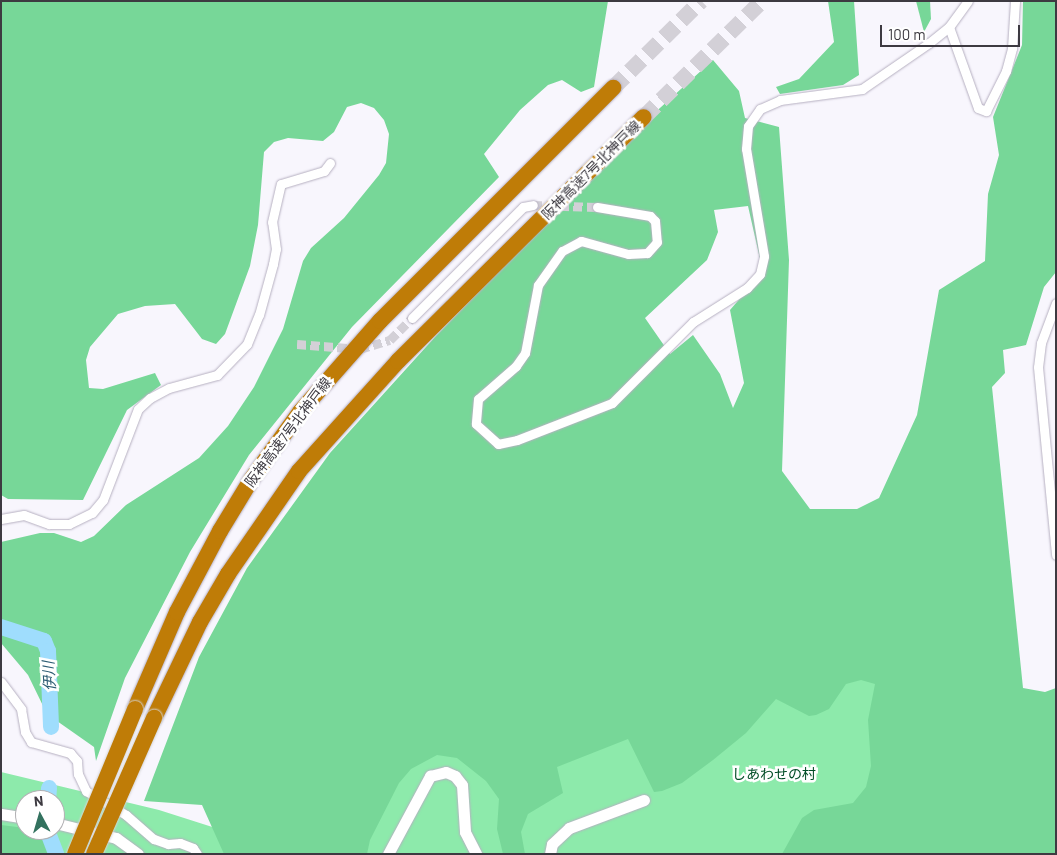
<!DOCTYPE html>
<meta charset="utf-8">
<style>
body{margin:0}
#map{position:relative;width:1057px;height:855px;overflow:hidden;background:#f8f6fd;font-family:Barlow,"Noto Sans JP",sans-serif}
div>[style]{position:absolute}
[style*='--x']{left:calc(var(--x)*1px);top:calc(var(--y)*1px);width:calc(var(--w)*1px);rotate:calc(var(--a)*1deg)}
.green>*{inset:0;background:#8deaab}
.forest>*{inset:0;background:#77d798}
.river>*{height:16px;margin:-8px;padding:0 8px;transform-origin:8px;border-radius:8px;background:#9fddfd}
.minor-tunnel>*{height:9px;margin-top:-4.5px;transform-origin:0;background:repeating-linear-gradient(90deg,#d3d0d7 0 9px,transparent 0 13.5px)}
.motorway-tunnel>*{height:16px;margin-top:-8px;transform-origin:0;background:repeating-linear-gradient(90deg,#d3d0d7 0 16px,transparent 0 24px)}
.roads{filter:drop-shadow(0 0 1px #b6b0c1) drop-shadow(0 0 1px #b6b0c1)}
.minor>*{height:9px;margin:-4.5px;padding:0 4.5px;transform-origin:4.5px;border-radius:4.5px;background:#fff}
.tertiary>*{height:11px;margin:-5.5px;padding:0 5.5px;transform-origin:5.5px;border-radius:5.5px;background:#fff}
.motorway>*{height:16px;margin:-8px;padding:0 8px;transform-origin:8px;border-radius:8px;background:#bf7c07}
.bridges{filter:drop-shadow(0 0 1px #d4d4d5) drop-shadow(0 0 1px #d4d4d5)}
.motorway-bridge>*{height:16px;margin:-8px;padding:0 8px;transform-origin:8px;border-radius:8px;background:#bf7c07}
span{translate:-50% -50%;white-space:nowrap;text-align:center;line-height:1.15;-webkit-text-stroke:5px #fff;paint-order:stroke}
.street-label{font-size:14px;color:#3d3a41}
.park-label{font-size:14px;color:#004d26}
.water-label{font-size:15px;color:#2d5c73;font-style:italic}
.frame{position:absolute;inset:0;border:2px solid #3d3a41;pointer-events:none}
.north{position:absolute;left:15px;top:790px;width:50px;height:50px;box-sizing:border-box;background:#fff;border:1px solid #b1b0b3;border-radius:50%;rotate:354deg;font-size:14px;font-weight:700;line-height:20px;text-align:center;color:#3d3a41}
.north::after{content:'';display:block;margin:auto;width:18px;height:22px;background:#33725f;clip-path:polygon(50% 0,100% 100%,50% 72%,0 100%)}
.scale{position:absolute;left:880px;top:25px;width:140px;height:22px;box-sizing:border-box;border:2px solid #3d3a41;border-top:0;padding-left:6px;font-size:15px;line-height:18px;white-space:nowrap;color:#3d3a41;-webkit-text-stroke:4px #fff;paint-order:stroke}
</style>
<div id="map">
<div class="green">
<i style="clip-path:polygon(866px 631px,942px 699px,891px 792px,808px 854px,349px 854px,407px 757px,543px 737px)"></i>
<i style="clip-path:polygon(evenodd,1px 772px,159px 810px,228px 832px,244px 854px,1px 854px,1px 772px,25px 800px,55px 800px,55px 830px,25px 830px,25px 800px)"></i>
</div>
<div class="forest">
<i style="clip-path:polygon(1px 1px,608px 1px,594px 87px,581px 92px,562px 80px,548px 85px,520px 110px,484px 154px,499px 177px,352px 327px,249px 455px,190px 552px,125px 678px,96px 761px,94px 747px,47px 714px,28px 675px,1px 643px,1px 542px,40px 533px,54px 533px,81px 542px,94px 536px,126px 505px,199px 458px,228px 426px,254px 387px,283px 329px,303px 261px,311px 248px,344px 218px,379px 175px,386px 163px,389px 134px,384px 120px,374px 108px,361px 103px,347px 107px,334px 132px,323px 141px,288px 138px,274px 142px,264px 152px,258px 225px,250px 266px,225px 334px,216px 344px,202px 339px,175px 304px,145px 306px,118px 314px,90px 347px,86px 360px,89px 388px,103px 389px,155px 373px,161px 385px,127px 410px,83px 500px,8px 499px,1px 495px)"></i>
<i style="clip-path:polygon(828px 1px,854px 1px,859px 75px,843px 85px,780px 94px,776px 87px,799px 79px,834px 42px)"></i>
<i style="clip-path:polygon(916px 1px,930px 1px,931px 19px,924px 32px)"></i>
<i style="clip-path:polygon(evenodd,1023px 1px,1056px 1px,1056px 272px,1044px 287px,1026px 345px,1003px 350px,1005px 373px,992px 387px,1023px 688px,1045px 692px,1056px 688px,1056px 854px,782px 854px,802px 818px,814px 810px,853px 803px,866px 787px,871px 766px,868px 720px,875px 684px,861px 680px,846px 684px,829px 709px,816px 715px,809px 716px,776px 699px,746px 733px,713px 760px,682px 783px,662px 791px,654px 792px,628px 739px,557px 767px,563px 793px,528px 814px,521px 832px,525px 854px,503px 854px,497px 829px,499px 799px,486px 781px,457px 758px,437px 755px,411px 769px,399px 783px,370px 840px,367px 854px,224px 854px,202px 805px,144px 801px,199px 657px,247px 568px,330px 453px,435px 337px,650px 117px,713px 60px,739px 91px,745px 118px,779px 127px,789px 260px,782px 471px,810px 509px,857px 509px,879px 498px,917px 415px,939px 290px,985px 261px,988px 194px,999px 155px,993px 117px,1022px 45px,1023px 1px,748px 206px,763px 272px,730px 310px,744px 383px,733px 408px,720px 374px,693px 335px,670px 354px,645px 318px,707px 260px,718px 232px,714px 210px,748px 206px)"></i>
<i style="clip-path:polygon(1px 825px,42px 830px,50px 841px,50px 854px,1px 854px)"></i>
</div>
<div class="river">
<i style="--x:1;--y:627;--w:45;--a:18"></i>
<i style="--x:44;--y:641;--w:11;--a:68"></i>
<i style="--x:48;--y:651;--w:76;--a:87.7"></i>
<i style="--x:48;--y:800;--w:12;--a:-85"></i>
<i style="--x:47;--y:830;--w:26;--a:69"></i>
</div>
<div class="minor-tunnel">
<i style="--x:533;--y:205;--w:64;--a:1.8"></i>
<i style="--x:297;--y:344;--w:63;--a:4.5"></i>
<i style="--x:360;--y:349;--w:31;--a:-17"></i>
<i style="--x:390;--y:340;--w:31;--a:-45"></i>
</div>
<div class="motorway-tunnel">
<i style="--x:613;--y:88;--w:124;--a:-44.7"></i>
<i style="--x:644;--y:117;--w:165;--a:-44.5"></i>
</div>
<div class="roads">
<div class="minor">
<i style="--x:949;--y:27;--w:86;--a:70.3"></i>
<i style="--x:978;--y:108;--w:9;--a:21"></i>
<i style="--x:986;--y:111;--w:45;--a:-63.4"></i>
<i style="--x:1006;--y:71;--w:24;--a:-75"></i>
<i style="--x:1012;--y:48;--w:47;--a:-86.3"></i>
<i style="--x:597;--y:207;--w:54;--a:9.6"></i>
<i style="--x:650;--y:216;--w:7;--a:45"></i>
<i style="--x:655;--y:221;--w:21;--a:85"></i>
<i style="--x:657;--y:242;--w:15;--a:132"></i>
<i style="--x:647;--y:253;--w:19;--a:177"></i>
<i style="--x:628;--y:254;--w:49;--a:-164.5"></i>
<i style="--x:581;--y:241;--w:21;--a:152"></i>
<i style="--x:562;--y:251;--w:42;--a:125.2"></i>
<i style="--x:538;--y:285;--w:69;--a:100.8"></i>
<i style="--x:525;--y:353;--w:16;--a:125"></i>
<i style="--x:516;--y:366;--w:50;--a:139"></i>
<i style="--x:478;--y:399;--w:25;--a:95"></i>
<i style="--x:476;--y:424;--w:30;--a:42"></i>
<i style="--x:498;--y:444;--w:19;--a:-12"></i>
<i style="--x:517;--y:440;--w:102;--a:-21.3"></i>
<i style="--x:612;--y:403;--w:115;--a:-45"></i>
<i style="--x:693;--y:322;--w:64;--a:-32.2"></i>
<i style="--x:747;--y:288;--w:19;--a:-47"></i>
<i style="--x:760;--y:274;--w:18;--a:-77"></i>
<i style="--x:764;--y:256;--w:109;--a:-99.5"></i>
<i style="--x:746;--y:149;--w:23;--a:-85"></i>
<i style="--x:748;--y:126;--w:21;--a:-55"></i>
<i style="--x:760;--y:109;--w:22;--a:-24"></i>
<i style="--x:780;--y:100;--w:83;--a:-7.6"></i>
<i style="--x:862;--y:89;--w:81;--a:-34.5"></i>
<i style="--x:929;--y:43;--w:26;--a:-39"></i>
<i style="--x:949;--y:27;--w:32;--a:-54"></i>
<i style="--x:1056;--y:303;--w:43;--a:110.6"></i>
<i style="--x:1041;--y:343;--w:24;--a:97"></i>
<i style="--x:1038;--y:367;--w:189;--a:84.5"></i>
<i style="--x:412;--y:318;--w:157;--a:-45"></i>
<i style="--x:523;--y:207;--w:10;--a:-11"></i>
<i style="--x:1;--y:519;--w:23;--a:-10"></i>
<i style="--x:24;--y:515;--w:27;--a:20"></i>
<i style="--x:49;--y:524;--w:20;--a:0"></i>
<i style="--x:69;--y:524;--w:25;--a:-26"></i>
<i style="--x:92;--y:513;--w:17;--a:-50"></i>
<i style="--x:103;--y:500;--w:97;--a:-69"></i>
<i style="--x:138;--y:409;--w:16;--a:-43"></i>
<i style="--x:150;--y:398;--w:21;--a:-28"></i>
<i style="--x:169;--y:388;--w:50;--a:-15.2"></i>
<i style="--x:217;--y:375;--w:43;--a:-45.9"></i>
<i style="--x:247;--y:344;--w:31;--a:-68"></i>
<i style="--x:259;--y:315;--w:53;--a:-74.6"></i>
<i style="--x:273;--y:264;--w:15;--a:-79"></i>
<i style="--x:276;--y:249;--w:27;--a:-98"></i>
<i style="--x:272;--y:222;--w:39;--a:-77"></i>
<i style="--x:281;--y:184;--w:45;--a:-16.8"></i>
<i style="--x:324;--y:171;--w:10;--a:-53"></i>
<i style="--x:1;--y:682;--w:34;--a:53"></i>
<i style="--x:21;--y:709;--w:23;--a:80"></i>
<i style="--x:25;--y:732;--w:12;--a:59"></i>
<i style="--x:31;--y:742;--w:41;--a:15.8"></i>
<i style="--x:70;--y:753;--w:11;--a:49"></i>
<i style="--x:77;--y:761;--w:13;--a:86"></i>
<i style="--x:78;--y:774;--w:19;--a:65"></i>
<i style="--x:86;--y:791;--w:47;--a:31"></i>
<i style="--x:126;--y:815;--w:37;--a:41"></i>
<i style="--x:154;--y:839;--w:15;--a:20"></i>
<i style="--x:168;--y:844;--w:12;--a:-5"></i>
<i style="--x:180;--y:843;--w:14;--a:21"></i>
<i style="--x:193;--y:848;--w:7;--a:56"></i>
</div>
<div class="tertiary">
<i style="--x:1;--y:814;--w:24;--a:9"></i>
<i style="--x:55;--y:823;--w:63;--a:13.8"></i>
<i style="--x:116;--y:838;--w:27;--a:36"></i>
<i style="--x:388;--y:854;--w:89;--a:-61.7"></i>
<i style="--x:430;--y:776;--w:16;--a:-14"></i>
<i style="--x:446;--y:772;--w:10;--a:24"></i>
<i style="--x:455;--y:776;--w:11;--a:52"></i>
<i style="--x:462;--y:785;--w:47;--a:86.3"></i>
<i style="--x:465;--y:832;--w:25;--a:63"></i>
<i style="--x:550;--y:854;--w:10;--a:-79"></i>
<i style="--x:552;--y:844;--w:23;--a:-43"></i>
<i style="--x:569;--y:828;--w:80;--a:-20.5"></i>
</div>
<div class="motorway">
<i style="--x:135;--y:709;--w:106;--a:-66.6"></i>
<i style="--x:177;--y:612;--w:92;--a:-62"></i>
<i style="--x:220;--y:531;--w:60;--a:-58.7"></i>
<i style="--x:251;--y:480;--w:84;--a:-54.2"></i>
<i style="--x:300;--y:412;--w:121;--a:-48.7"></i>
<i style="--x:380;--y:321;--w:330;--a:-45"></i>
<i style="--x:154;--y:718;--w:106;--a:-64.4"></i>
<i style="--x:200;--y:622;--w:56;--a:-59.7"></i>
<i style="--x:228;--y:574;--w:125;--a:-55.4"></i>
<i style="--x:299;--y:471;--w:148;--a:-48"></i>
<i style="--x:398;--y:361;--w:346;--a:-44.8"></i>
</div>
</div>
<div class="bridges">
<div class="motorway-bridge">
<i style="--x:75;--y:854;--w:157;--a:-67.5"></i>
<i style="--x:94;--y:854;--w:149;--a:-66.2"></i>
</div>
</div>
<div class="street-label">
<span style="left:591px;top:170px;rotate:-45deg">阪神高速7号北神戸線</span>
<span style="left:288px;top:432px;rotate:-53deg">阪神高速7号北神戸線</span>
</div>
<div class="park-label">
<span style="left:774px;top:774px">しあわせの村</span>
</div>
<div class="water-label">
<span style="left:49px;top:676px;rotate:-93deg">伊川</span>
</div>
<div class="frame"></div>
<div class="north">N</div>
<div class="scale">100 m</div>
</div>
